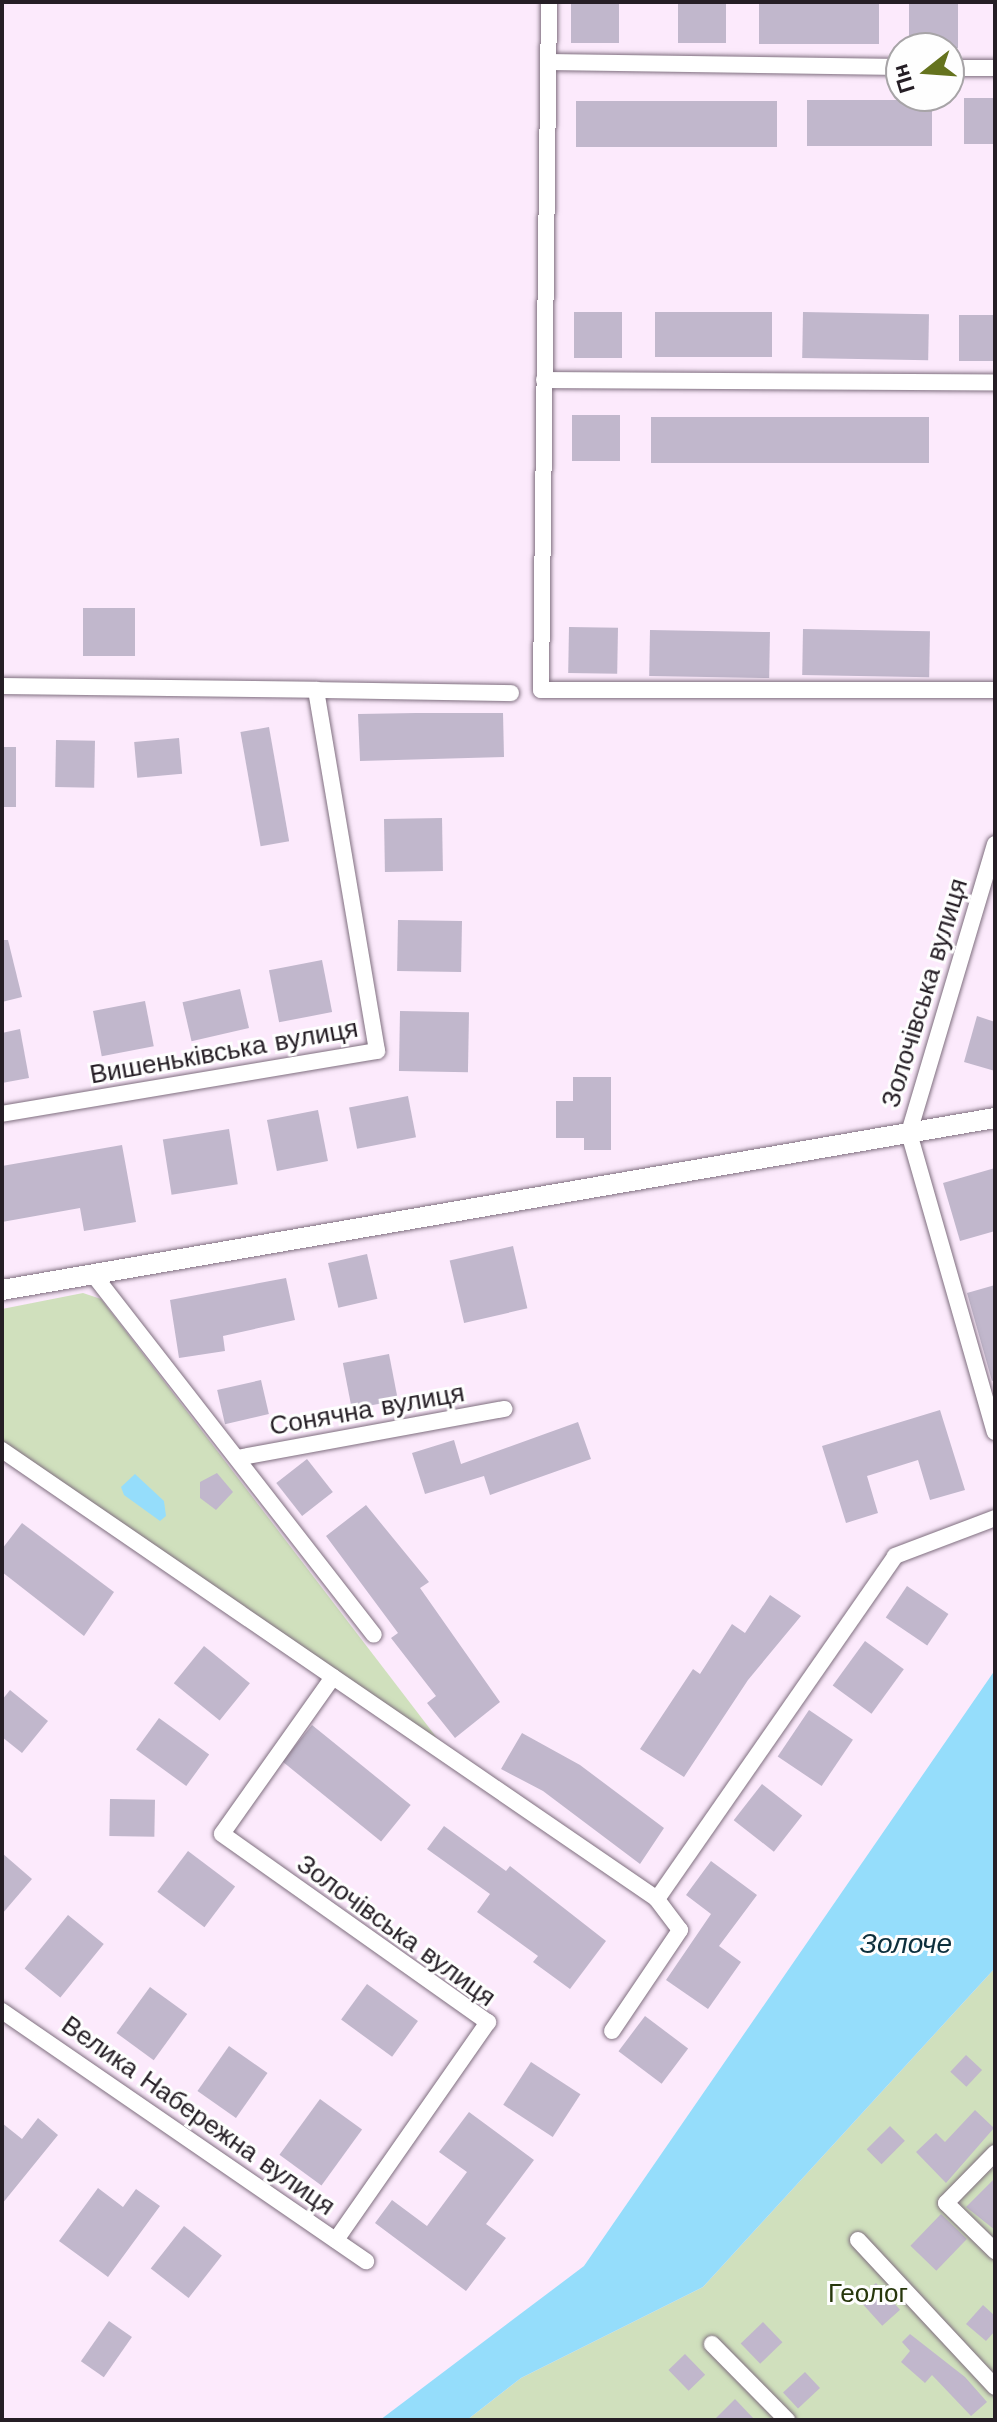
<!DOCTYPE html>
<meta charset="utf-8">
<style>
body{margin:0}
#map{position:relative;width:997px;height:2422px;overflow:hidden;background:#fceafc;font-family:"Work Sans",sans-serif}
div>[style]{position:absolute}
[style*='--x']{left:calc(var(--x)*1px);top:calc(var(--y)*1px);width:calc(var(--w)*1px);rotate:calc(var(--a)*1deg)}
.green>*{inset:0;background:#d0e0bd}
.water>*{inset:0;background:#95ddfb}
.building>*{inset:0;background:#c1b7cc;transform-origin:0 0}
.roads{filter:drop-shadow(0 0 2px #7f6f7f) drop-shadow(0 0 2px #7f6f7f)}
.minor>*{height:16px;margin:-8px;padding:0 8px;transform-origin:8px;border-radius:8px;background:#fff}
.tertiary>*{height:20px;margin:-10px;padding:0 10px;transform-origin:10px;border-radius:10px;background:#fff}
span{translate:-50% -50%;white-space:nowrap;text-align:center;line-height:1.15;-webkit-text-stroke:6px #fefefe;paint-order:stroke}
.street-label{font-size:26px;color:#251e25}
.park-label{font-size:26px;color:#27370c}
.water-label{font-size:28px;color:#0d2f3c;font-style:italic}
.frame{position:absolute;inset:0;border:4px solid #251e25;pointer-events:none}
.north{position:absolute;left:885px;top:32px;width:80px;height:80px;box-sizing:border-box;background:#fefefe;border:2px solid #a7a4a7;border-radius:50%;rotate:253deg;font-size:22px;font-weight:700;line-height:32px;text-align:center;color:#251e25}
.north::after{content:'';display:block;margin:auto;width:28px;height:36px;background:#65731e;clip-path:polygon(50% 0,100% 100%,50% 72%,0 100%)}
</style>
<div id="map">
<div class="green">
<i style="clip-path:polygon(83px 1293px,101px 1299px,437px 1738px,317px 1667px,2px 1443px,2px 1309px)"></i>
<i style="clip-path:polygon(995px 1968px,995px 2420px,467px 2420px,521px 2378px,703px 2287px)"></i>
</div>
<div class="water">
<i style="clip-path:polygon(135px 1474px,164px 1501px,166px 1516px,160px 1521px,124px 1495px,121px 1487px)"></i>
<i style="clip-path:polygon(995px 1670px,995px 1968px,703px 2287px,521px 2378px,467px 2420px,380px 2420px,584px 2266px)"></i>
</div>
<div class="building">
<i style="left:571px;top:2px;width:48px;height:41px"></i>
<i style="left:678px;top:2px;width:48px;height:41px"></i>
<i style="left:759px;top:2px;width:120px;height:42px"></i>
<i style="left:909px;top:2px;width:49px;height:46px"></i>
<i style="left:964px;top:98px;width:31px;height:46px"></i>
<i style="left:807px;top:100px;width:125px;height:46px"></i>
<i style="left:576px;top:101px;width:201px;height:46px"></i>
<i style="left:574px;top:312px;width:48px;height:46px"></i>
<i style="left:655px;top:312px;width:117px;height:45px"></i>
<i style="left:803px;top:312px;width:126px;height:46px;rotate:1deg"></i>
<i style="left:959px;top:315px;width:36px;height:46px"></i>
<i style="left:572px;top:415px;width:48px;height:46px"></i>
<i style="left:651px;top:417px;width:278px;height:46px"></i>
<i style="left:83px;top:608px;width:52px;height:48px"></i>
<i style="left:569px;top:627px;width:49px;height:46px;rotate:1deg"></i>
<i style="left:803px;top:629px;width:127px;height:46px;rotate:1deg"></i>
<i style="left:650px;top:630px;width:120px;height:46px;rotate:1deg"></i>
<i style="clip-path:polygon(416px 713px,503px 713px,504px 757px,360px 761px,358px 714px)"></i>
<i style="left:269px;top:727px;width:116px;height:29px;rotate:80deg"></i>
<i style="left:179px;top:738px;width:36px;height:45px;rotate:85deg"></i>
<i style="left:56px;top:740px;width:39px;height:47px;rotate:1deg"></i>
<i style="left:2px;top:747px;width:14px;height:60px"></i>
<i style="left:442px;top:818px;width:53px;height:58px;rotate:89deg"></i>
<i style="left:398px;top:920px;width:64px;height:51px;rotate:1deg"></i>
<i style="clip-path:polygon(2px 940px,8px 940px,22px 997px,2px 1002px)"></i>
<i style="left:322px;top:960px;width:53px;height:54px;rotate:79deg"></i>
<i style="left:240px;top:989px;width:40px;height:59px;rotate:77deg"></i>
<i style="left:145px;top:1001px;width:46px;height:53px;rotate:79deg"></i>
<i style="left:400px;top:1011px;width:69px;height:60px;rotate:1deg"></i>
<i style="clip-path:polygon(977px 1016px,995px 1022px,995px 1071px,964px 1062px)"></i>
<i style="clip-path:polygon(20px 1029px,29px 1078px,2px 1083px,2px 1033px)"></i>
<i style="clip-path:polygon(573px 1077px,611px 1077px,611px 1150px,584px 1150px,584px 1138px,556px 1138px,556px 1101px,573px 1101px)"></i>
<i style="left:408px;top:1096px;width:42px;height:60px;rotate:79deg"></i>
<i style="left:318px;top:1110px;width:52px;height:52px;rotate:79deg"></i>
<i style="left:229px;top:1129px;width:56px;height:67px;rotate:81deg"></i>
<i style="clip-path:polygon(122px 1145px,136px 1222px,84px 1231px,80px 1208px,2px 1222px,2px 1166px)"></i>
<i style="clip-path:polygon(995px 1168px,995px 1231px,960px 1241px,943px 1183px)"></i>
<i style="left:513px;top:1246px;width:64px;height:65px;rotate:77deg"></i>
<i style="left:367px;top:1254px;width:46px;height:40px;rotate:77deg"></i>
<i style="clip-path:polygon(286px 1278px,295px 1320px,223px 1336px,225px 1351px,179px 1358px,170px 1300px)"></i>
<i style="clip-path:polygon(995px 1285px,995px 1380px,992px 1381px,967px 1293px)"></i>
<i style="left:389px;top:1354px;width:47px;height:47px;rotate:79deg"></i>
<i style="left:261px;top:1380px;width:35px;height:45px;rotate:77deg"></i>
<i style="clip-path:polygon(940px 1410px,965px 1490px,930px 1500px,918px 1460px,867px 1476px,878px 1513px,846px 1523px,822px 1446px)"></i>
<i style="clip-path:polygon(578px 1422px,591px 1459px,490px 1495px,484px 1476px,425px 1494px,412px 1453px,454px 1440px,461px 1464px)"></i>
<i style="left:307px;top:1459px;width:42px;height:39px;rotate:52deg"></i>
<i style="clip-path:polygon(217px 1473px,233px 1492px,216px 1510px,200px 1498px,200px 1482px)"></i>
<i style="clip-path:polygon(366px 1505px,429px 1582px,420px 1588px,500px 1702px,455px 1738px,427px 1703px,436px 1696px,391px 1638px,398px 1633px,326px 1536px)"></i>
<i style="clip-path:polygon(22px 1523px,114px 1592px,84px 1636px,2px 1572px,2px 1549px)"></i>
<i style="left:907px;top:1586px;width:50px;height:38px;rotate:34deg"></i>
<i style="clip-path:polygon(770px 1595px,801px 1616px,748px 1680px,684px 1777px,640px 1749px,693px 1669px,700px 1674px,732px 1624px,745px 1633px)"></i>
<i style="left:865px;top:1641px;width:48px;height:55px;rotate:36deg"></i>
<i style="left:204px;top:1646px;width:59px;height:48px;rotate:39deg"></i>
<i style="clip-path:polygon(10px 1690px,48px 1721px,22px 1753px,2px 1737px,2px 1700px)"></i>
<i style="left:809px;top:1710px;width:53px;height:56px;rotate:34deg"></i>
<i style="left:159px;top:1718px;width:62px;height:39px;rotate:36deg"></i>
<i style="left:312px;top:1725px;width:127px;height:47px;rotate:39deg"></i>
<i style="clip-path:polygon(522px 1733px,580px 1765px,664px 1828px,640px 1864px,543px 1791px,501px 1769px)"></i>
<i style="left:762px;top:1784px;width:51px;height:46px;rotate:38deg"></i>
<i style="left:110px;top:1799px;width:45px;height:37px;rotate:1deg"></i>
<i style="clip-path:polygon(444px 1826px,506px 1871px,510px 1866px,606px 1941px,570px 1989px,533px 1962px,538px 1956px,477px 1912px,490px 1894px,427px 1849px)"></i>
<i style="left:188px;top:1851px;width:59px;height:51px;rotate:37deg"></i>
<i style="clip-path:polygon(2px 1853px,32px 1879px,2px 1914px)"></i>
<i style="clip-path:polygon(711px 1861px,757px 1895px,719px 1946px,741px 1962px,708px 2009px,666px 1980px,711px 1914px,686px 1895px)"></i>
<i style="left:68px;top:1915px;width:46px;height:69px;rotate:39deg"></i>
<i style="left:367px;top:1984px;width:63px;height:44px;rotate:36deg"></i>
<i style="left:150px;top:1987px;width:46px;height:57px;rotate:36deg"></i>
<i style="left:645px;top:2016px;width:54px;height:44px;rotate:37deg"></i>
<i style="left:229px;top:2046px;width:47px;height:55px;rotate:35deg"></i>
<i style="left:966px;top:2055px;width:22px;height:23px;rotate:43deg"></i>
<i style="left:531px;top:2062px;width:59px;height:51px;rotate:33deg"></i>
<i style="left:320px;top:2099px;width:52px;height:69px;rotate:36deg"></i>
<i style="clip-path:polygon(975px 2110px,994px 2128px,946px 2183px,916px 2152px,936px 2133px,945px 2142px)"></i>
<i style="clip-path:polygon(469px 2112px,534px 2160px,486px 2224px,506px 2238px,466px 2291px,375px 2223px,392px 2200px,427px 2226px,467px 2172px,439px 2152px)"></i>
<i style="clip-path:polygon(38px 2118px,58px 2135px,2px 2204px,2px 2123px,22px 2139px)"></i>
<i style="left:890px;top:2126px;width:21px;height:33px;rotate:45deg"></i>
<i style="clip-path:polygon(995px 2178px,995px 2230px,966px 2207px)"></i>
<i style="clip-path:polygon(98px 2188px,123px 2207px,136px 2189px,160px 2206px,108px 2277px,59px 2241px)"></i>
<i style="left:941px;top:2214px;width:36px;height:44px;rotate:44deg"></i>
<i style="left:184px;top:2226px;width:48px;height:54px;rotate:38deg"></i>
<i style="left:876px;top:2283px;width:36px;height:24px;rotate:48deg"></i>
<i style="clip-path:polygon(983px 2305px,995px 2316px,995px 2331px,986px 2341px,966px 2324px)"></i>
<i style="left:109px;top:2321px;width:28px;height:49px;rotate:35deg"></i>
<i style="left:763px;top:2322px;width:28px;height:31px;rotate:46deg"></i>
<i style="clip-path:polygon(910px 2334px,965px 2377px,987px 2402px,971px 2416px,932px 2375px,925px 2383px,901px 2362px,910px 2351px,902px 2342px)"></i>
<i style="left:685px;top:2354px;width:29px;height:23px;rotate:46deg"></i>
<i style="left:805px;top:2372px;width:22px;height:30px;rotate:47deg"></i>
<i style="clip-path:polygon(735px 2399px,755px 2420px,714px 2420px)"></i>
</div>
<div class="roads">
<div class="minor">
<i style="--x:549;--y:2;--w:688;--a:90.67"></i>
<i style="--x:541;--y:690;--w:454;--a:0"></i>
<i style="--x:548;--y:62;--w:353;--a:0.8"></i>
<i style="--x:949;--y:68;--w:46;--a:0"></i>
<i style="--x:544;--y:380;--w:451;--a:0.3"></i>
<i style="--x:2;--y:686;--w:314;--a:0.7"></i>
<i style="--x:316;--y:690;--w:366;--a:80.4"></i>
<i style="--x:377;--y:1051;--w:380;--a:170.5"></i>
<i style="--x:316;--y:690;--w:195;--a:0.9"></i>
<i style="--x:995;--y:844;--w:302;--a:106.6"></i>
<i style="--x:909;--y:1133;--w:311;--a:74"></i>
<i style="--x:93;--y:1274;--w:457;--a:52.1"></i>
<i style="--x:2;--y:1450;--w:794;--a:34.43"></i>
<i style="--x:657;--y:1899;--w:417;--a:-55.2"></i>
<i style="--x:895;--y:1556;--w:107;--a:-20.8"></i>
<i style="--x:237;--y:1458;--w:272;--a:-10.4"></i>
<i style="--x:333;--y:1677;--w:192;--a:125.3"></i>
<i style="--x:222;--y:1834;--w:326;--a:35.3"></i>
<i style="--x:488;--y:2022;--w:266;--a:124.9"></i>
<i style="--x:2;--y:2011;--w:442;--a:34.5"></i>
<i style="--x:612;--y:2031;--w:122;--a:-56"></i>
<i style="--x:680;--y:1930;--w:39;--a:-127"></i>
<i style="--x:995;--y:2153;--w:70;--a:134.4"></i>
<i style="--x:946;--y:2203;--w:69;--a:44.4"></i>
<i style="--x:858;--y:2240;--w:201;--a:47"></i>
<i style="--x:712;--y:2344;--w:107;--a:45.4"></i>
</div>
<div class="tertiary">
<i style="--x:2;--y:1290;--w:1008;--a:-9.83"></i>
</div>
</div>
<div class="street-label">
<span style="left:925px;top:993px;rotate:-73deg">Золочівська вулиця</span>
<span style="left:224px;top:1052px;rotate:-10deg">Вишеньківська вулиця</span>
<span style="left:367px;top:1410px;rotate:-10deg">Сонячна вулиця</span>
<span style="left:396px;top:1931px;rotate:36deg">Золочівська вулиця</span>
<span style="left:198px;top:2116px;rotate:35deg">Велика Набережна вулиця</span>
</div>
<div class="park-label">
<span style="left:868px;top:2294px">Геолог</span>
</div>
<div class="water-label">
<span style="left:906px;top:1944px">Золоче</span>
</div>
<div class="frame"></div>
<div class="north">Пн</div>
</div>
